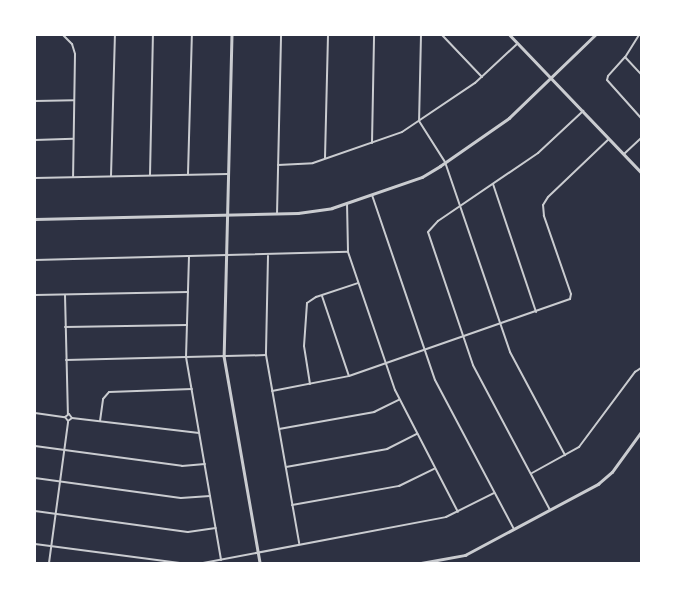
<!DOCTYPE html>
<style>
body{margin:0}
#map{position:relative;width:676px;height:598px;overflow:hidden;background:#2d3142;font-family:Lora,serif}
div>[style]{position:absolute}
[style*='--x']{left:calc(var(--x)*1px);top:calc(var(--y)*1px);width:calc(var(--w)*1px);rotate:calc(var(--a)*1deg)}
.minor>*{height:2px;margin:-1px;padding:0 1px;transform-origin:1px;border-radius:1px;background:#caccd0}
.tertiary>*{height:2.5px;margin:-1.25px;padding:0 1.25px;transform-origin:1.25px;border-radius:1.25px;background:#caccd0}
span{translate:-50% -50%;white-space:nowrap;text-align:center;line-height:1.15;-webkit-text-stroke:5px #fff;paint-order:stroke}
.frame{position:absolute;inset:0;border:36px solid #fff;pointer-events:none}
</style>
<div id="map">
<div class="minor">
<i style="--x:63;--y:35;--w:13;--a:45"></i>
<i style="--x:72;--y:44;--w:10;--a:73"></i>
<i style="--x:75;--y:54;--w:123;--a:90.9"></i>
<i style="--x:421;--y:35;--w:86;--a:91.3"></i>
<i style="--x:419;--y:121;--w:49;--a:57.6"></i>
<i style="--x:445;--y:162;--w:201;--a:71.1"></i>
<i style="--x:510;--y:352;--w:117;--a:61.9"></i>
<i style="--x:442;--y:35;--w:58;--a:46.4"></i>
<i style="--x:639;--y:35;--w:26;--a:122"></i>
<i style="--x:625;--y:57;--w:25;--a:132"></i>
<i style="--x:608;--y:76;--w:4;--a:104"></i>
<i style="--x:607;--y:80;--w:51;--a:48.2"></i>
<i style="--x:625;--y:57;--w:23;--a:47"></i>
<i style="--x:35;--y:101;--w:39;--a:-1"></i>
<i style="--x:35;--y:140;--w:38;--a:-2"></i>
<i style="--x:372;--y:143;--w:108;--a:-88.9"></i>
<i style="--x:624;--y:154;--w:23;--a:-43"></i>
<i style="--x:325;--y:158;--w:123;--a:-88.6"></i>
<i style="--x:278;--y:165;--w:35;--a:-3"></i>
<i style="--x:313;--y:163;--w:94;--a:-19.2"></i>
<i style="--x:402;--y:132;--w:88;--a:-33.9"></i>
<i style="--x:475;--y:83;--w:57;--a:-42.9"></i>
<i style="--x:188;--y:174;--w:139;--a:-88.4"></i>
<i style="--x:150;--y:175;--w:140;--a:-88.8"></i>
<i style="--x:111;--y:176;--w:141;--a:-88.4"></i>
<i style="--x:35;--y:178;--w:193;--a:-1.2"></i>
<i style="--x:493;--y:184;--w:135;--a:71.4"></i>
<i style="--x:372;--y:195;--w:195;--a:71.2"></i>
<i style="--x:435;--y:380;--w:169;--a:62.1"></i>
<i style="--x:347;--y:203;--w:49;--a:88.8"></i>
<i style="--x:348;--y:252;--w:146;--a:71.2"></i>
<i style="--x:395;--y:390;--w:137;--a:62.7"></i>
<i style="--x:277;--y:214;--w:179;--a:-88.7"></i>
<i style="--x:189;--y:256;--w:101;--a:91.7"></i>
<i style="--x:186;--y:357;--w:206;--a:80.2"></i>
<i style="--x:268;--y:256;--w:99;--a:91.2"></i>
<i style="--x:266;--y:355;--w:191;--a:80"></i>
<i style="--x:35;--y:260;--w:313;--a:-1.5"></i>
<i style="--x:35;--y:295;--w:153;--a:-1.1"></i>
<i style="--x:65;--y:295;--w:119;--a:88.6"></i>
<i style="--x:322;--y:296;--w:84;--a:71.4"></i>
<i style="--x:65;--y:327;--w:122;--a:-0.9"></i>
<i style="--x:66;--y:360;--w:200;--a:-1.4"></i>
<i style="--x:310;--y:384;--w:38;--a:-99"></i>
<i style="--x:304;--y:346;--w:43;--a:-86"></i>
<i style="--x:307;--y:303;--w:11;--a:-34"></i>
<i style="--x:316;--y:297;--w:44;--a:-18.4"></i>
<i style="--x:272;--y:391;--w:78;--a:-11"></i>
<i style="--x:349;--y:376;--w:234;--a:-19.2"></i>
<i style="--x:570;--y:299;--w:5;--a:-79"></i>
<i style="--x:571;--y:294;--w:83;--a:-109.1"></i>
<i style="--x:544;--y:216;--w:11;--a:-95"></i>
<i style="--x:543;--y:205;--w:9;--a:-58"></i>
<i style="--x:548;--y:197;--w:84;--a:-43.6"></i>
<i style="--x:35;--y:413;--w:30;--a:8"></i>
<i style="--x:72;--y:418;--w:5;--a:-127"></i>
<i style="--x:69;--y:414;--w:5;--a:143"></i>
<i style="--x:65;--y:417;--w:5;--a:53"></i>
<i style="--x:68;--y:421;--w:5;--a:-37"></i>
<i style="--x:72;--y:418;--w:128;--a:6.7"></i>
<i style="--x:100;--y:421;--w:22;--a:-82"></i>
<i style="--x:103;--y:399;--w:9;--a:-49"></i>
<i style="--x:109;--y:392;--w:83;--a:-2.1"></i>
<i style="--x:279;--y:429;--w:97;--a:-10.1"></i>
<i style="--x:374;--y:412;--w:28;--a:-26"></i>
<i style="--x:35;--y:446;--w:148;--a:7.7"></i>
<i style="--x:182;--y:466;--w:23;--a:-5"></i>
<i style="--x:286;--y:467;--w:103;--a:-10.1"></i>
<i style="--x:387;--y:449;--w:34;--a:-27"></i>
<i style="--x:532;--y:473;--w:54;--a:-29"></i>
<i style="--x:579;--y:447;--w:94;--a:-53.3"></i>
<i style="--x:635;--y:372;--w:7;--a:-34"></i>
<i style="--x:35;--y:478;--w:147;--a:7.8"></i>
<i style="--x:181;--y:498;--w:29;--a:-4"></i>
<i style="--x:292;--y:505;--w:109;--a:-10.1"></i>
<i style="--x:399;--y:486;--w:39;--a:-26"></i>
<i style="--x:550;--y:510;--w:164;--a:-118"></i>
<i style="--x:473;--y:365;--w:140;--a:-108.7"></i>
<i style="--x:428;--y:232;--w:15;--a:-48"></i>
<i style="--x:438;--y:221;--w:121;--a:-34.2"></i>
<i style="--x:538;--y:153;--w:62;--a:-43"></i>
<i style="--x:35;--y:511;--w:154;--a:7.8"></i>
<i style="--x:188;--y:532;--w:28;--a:-8"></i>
<i style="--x:35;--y:544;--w:146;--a:7.5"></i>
<i style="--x:49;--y:563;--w:142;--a:-82.3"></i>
<i style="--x:203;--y:563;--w:247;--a:-10.7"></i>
<i style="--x:446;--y:517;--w:54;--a:-26.6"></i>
</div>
<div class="tertiary">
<i style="--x:232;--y:35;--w:321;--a:91.4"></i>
<i style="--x:224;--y:356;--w:210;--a:80.1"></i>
<i style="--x:510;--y:35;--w:190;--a:46.3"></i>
<i style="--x:35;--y:219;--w:263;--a:-1.3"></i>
<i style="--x:298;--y:213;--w:34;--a:-8"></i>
<i style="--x:332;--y:208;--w:95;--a:-19"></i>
<i style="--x:422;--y:177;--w:21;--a:-31"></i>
<i style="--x:440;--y:166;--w:84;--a:-34.8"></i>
<i style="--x:509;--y:118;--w:120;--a:-44"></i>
<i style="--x:421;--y:563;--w:45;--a:-10.3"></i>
<i style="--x:465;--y:555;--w:151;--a:-28.1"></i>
<i style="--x:598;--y:484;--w:18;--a:-41"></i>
<i style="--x:612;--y:472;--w:49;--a:-54.1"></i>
</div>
<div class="frame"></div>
</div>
